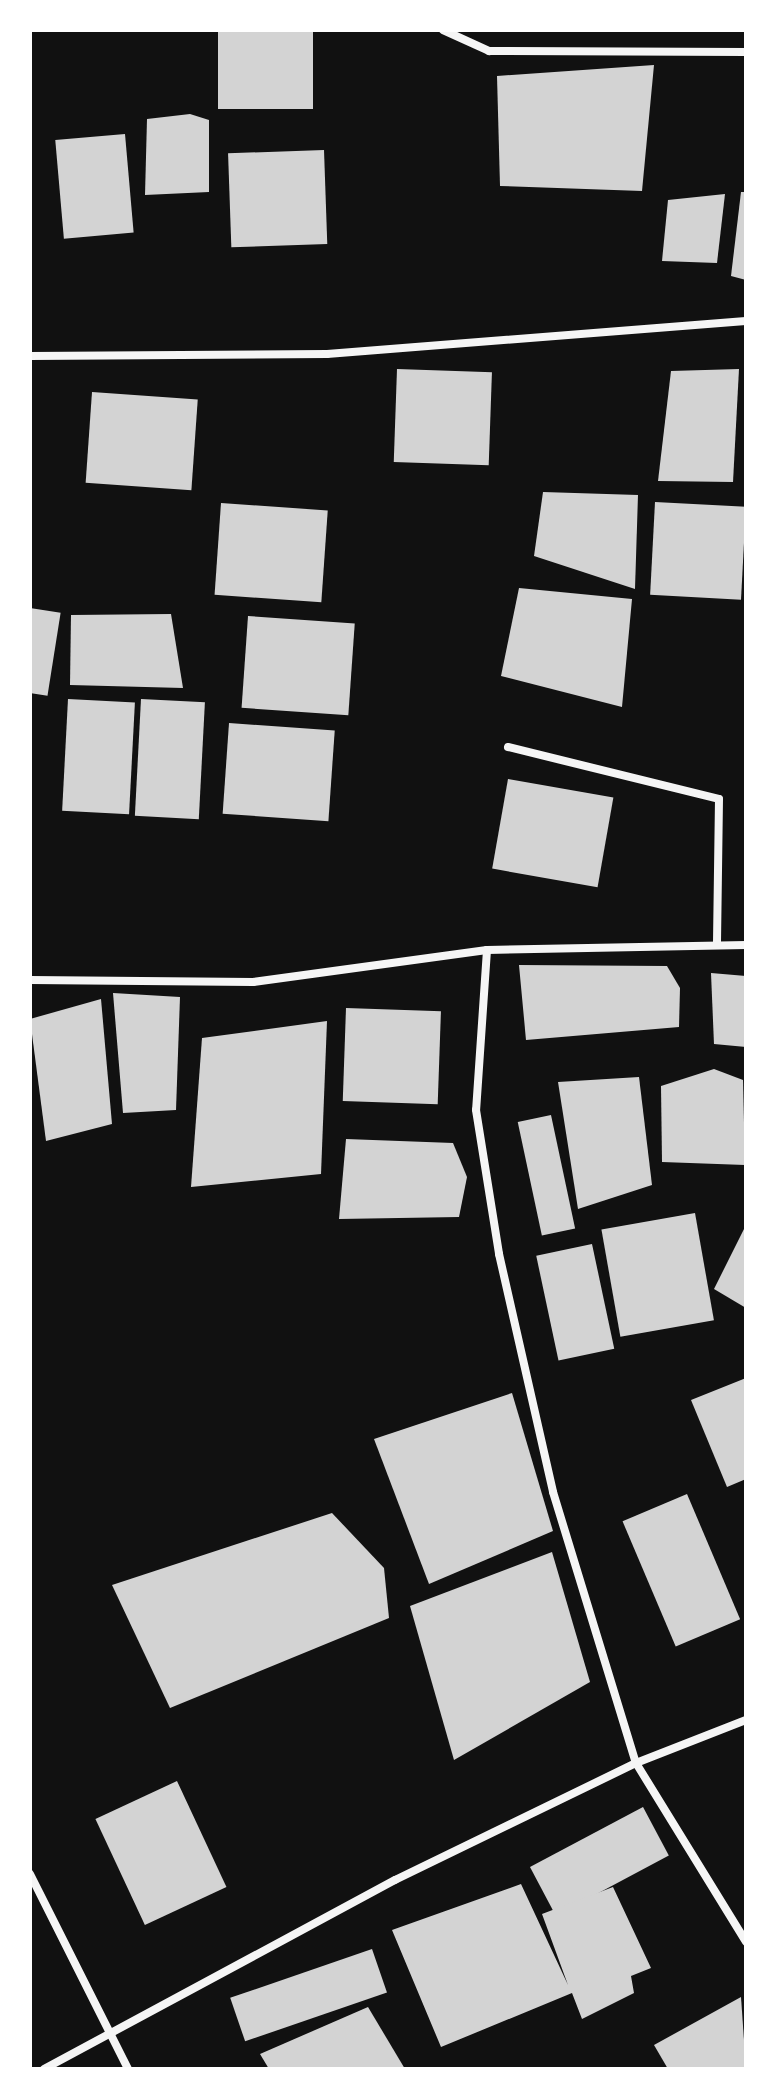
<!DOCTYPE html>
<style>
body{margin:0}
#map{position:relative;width:776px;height:2099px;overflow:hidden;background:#111;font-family:"Roboto Condensed",sans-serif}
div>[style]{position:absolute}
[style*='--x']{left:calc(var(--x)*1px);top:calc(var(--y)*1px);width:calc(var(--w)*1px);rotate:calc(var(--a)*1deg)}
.building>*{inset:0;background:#d3d3d3;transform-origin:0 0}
.minor>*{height:8px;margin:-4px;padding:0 4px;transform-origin:4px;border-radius:4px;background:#f5f5f5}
span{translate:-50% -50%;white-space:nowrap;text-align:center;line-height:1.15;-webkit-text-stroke:8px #fff;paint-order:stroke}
.frame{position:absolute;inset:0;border:32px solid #fff;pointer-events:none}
</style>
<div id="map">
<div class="building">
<i style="left:218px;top:30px;width:95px;height:79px"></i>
<i style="clip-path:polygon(654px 65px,642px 191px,500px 186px,497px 76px)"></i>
<i style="clip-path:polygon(190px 114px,209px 120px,209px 192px,145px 195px,147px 119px)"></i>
<i style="left:125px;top:134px;width:99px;height:70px;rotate:85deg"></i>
<i style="left:324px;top:150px;width:94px;height:96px;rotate:88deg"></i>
<i style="clip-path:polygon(741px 192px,746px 192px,746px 280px,731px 276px)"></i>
<i style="clip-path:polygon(725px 194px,717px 263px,662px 261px,668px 200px)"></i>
<i style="left:397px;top:369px;width:95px;height:93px;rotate:2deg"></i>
<i style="clip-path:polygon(739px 369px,733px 482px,658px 481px,671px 371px)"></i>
<i style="left:92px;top:392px;width:106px;height:91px;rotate:4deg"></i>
<i style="clip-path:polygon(543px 492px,638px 495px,635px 589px,534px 556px)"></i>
<i style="left:655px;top:502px;width:91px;height:93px;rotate:3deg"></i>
<i style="left:221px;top:503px;width:107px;height:92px;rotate:4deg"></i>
<i style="clip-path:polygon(519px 588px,632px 599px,622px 707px,501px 676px)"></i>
<i style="left:30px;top:608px;width:31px;height:84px;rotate:9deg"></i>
<i style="clip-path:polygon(171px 614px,183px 688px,70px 685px,71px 615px)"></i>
<i style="left:248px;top:616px;width:107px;height:92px;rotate:4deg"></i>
<i style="left:68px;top:699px;width:67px;height:112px;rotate:3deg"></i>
<i style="left:141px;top:699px;width:64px;height:117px;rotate:3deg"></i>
<i style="left:229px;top:723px;width:106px;height:91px;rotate:4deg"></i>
<i style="left:508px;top:779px;width:107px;height:91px;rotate:10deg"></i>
<i style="clip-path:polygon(519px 965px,667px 966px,680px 988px,679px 1027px,526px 1040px)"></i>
<i style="clip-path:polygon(711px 973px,746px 976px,746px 1047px,714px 1044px)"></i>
<i style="clip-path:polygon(113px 993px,180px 997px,176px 1110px,123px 1113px)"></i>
<i style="clip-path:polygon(101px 999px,112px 1124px,46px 1141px,30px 1019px)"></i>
<i style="left:346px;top:1008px;width:95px;height:93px;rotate:2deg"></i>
<i style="clip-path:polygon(327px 1021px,321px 1174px,191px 1187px,202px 1038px)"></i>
<i style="clip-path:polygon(714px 1069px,743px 1080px,745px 1165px,662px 1162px,661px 1086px)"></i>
<i style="clip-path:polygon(639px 1077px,652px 1185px,578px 1209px,558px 1082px)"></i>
<i style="left:551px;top:1115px;width:116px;height:34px;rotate:78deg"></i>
<i style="clip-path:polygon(346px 1139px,453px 1143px,467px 1177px,459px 1217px,339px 1219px)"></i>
<i style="left:695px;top:1213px;width:109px;height:95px;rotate:80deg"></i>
<i style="clip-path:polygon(746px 1225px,746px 1308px,714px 1289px)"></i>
<i style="left:592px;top:1244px;width:107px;height:57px;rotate:78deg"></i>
<i style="clip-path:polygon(746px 1378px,746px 1479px,727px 1487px,691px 1400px)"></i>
<i style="clip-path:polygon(512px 1393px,553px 1531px,429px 1584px,374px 1439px)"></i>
<i style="left:687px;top:1494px;width:136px;height:70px;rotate:67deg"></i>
<i style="clip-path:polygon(332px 1513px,384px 1568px,389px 1618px,170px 1708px,112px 1585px)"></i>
<i style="clip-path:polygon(552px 1552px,590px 1682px,454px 1760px,410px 1606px)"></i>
<i style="left:177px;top:1781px;width:117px;height:90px;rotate:65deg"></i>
<i style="left:643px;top:1807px;width:55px;height:128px;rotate:62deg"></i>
<i style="clip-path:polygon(521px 1884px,568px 1985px,542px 1914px,613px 1887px,651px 1968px,631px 1976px,634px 1993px,582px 2019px,572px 1993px,441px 2047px,392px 1930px)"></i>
<i style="left:372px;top:1949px;width:46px;height:150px;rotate:71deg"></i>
<i style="clip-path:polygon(741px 1997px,746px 2069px,668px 2069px,654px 2045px)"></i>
<i style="clip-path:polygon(368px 2007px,405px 2069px,269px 2069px,260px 2054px)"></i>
</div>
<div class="minor">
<i style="--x:443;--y:30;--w:51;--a:24.5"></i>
<i style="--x:489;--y:51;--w:257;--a:0.2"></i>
<i style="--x:30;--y:356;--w:297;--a:-0.4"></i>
<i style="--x:327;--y:354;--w:420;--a:-4.5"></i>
<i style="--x:508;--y:747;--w:217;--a:13.8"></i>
<i style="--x:719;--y:799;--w:144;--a:90.8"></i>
<i style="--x:487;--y:950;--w:160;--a:93.9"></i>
<i style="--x:476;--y:1110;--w:146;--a:80.9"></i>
<i style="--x:499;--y:1254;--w:244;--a:77.2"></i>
<i style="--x:553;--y:1492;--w:283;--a:73"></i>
<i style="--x:636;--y:1763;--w:210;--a:58.4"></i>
<i style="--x:30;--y:980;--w:223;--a:0.5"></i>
<i style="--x:253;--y:982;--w:236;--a:-7.8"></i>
<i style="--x:487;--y:950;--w:259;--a:-1.1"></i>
<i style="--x:30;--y:1874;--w:218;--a:63.3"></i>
<i style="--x:44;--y:2069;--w:399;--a:-28.3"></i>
<i style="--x:395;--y:1880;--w:268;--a:-25.9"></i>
<i style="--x:636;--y:1763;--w:118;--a:-21.4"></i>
</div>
<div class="frame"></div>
</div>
